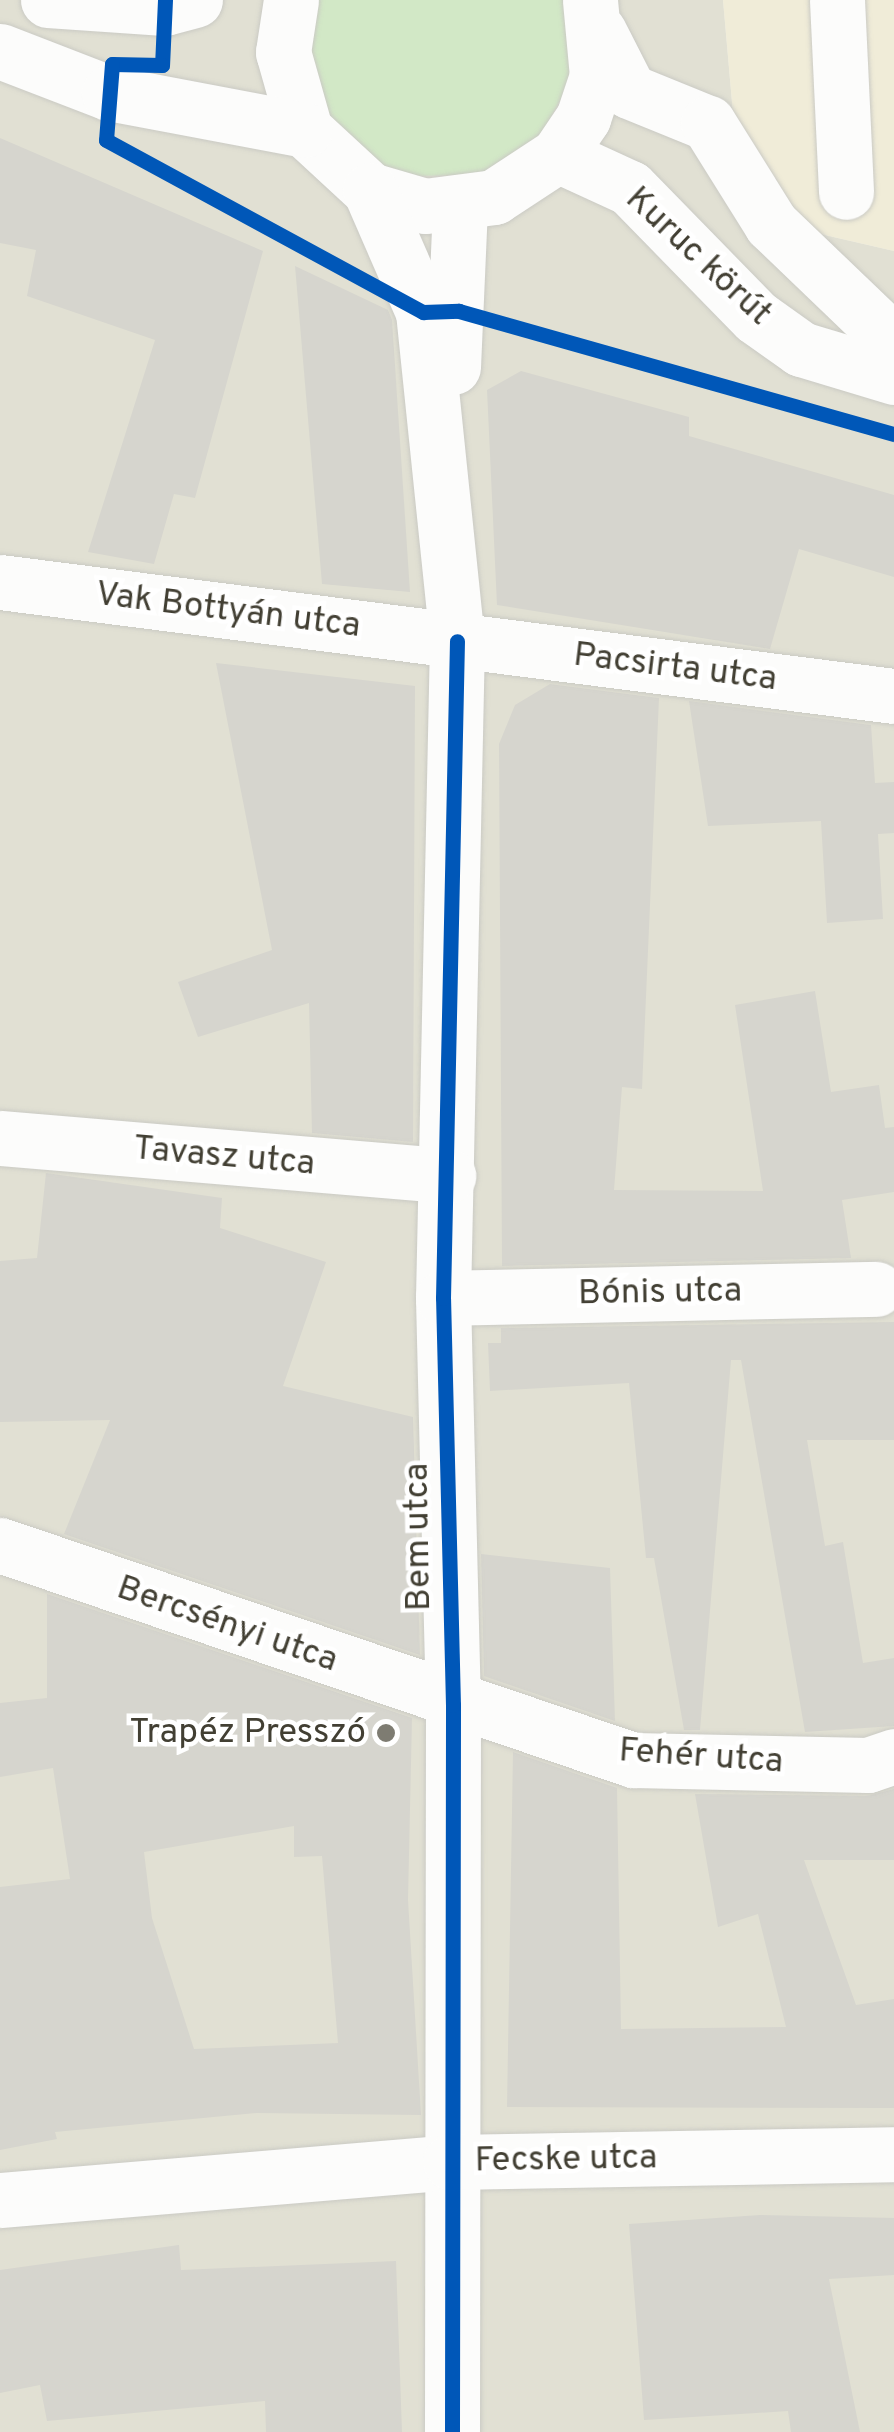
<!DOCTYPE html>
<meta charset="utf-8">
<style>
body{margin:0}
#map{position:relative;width:894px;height:2432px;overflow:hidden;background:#ecece6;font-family:Overpass,sans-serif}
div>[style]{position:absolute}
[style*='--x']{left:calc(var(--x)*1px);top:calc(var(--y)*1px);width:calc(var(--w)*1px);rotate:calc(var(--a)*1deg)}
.residential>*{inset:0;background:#e1e0d3}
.commercial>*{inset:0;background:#f0ecd8}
.green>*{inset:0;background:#d2e8c6}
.building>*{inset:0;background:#d6d5ce}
.roads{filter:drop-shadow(0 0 2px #cacac4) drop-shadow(0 0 2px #cacac4)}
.minor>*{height:55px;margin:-27.5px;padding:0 27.5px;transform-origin:27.5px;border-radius:27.5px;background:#fcfcfb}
.cycleway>*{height:15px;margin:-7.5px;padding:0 7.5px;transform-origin:7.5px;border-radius:7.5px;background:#0057b8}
.dots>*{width:28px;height:28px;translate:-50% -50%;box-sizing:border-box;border:5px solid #fff;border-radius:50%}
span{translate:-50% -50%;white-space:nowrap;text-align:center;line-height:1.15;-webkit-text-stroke:9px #fff;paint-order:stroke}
.street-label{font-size:35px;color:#423f33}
.poi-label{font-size:35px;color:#423f33}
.right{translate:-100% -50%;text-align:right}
</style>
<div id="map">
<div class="residential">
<i style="clip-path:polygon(0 0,723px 0,742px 216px,894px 251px,894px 2432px,0 2432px)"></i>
</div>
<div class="commercial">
<i style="clip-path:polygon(723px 0,894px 0,894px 251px,742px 216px)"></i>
</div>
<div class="green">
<i style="clip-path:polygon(318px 0,566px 0,572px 78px,539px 139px,480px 175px,410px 176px,378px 164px,328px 116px,309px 50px)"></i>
</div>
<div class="building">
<i style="clip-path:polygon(0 138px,263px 251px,195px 498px,174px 494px,154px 564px,88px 552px,155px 340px,27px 296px,36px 250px,0 243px)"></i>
<i style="clip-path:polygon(295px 266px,388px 310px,392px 320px,410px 592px,322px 584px)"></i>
<i style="clip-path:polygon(521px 371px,689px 417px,689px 436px,894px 495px,894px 577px,799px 549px,770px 649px,497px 605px,487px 390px)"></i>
<i style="clip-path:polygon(216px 663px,415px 686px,413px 1142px,312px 1133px,309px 1003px,198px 1037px,178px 982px,272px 950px)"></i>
<i style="clip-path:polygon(550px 684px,659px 698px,642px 1089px,622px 1087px,614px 1190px,763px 1191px,735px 1005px,815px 991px,831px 1092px,879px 1085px,885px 1128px,894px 1127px,894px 1192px,842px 1200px,851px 1258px,502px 1266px,499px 744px,515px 705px)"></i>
<i style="clip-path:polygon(689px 701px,871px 725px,875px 783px,894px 782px,894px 833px,878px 834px,883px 919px,827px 923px,821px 821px,708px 826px)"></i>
<i style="clip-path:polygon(46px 1173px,222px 1198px,220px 1228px,326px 1262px,283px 1386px,413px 1417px,420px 1655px,64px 1534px,110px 1420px,0 1422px,0 1261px,37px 1258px)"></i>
<i style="clip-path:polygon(894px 1322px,894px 1440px,807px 1440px,825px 1546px,843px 1542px,863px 1663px,894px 1658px,894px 1726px,805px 1732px,741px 1360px,731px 1360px,700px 1730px,684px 1730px,654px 1558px,646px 1558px,629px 1383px,490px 1391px,488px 1343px,501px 1343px,501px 1328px)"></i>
<i style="clip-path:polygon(481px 1554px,610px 1568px,615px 1721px,484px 1676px)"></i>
<i style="clip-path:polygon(evenodd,47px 1594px,412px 1718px,408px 1900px,421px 2115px,257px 2113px,55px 2132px,57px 2139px,0 2150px,0 1887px,70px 1879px,53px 1768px,0 1777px,0 1703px,47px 1698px,47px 1594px,294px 1826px,294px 1857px,322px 1856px,338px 2043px,194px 2049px,152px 1918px,144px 1852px,294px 1826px)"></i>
<i style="clip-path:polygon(513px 1752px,617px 1788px,621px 2029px,786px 2027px,758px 1914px,718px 1927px,695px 1794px,867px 1796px,894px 1789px,894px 1860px,804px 1860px,856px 2005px,894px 1999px,894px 2108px,507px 2107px)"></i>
<i style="clip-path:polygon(760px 2215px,894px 2218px,894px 2275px,829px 2279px,860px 2432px,791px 2432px,788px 2411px,644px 2420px,629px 2224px)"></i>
<i style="clip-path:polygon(179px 2245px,181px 2270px,396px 2261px,402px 2432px,266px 2432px,265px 2401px,47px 2421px,40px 2385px,0 2393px,0 2270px)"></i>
</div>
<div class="roads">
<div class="minor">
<i style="--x:48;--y:0;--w:117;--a:3.9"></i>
<i style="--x:165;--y:8;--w:31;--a:-15"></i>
<i style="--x:291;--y:0;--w:53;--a:98.7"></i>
<i style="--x:283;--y:52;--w:81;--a:74.2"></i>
<i style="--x:305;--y:130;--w:88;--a:42.7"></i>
<i style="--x:370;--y:190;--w:57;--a:16.2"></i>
<i style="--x:425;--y:206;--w:70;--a:-7.4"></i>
<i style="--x:494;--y:197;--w:77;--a:-33.3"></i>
<i style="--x:558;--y:155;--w:45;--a:-56"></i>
<i style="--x:583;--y:118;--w:44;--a:-71.6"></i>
<i style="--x:597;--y:76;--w:76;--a:-95.3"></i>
<i style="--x:837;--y:0;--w:192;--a:87.3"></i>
<i style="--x:599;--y:32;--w:66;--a:63"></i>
<i style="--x:629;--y:91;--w:85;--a:22.1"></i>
<i style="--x:708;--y:123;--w:119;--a:58"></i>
<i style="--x:771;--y:224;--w:170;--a:43.8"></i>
<i style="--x:0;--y:51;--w:117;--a:21.1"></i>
<i style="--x:109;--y:93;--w:199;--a:10.7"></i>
<i style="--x:558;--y:155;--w:79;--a:24.6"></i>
<i style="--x:630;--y:188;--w:180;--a:45.7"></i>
<i style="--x:756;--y:317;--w:55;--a:35.4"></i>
<i style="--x:801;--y:349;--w:97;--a:16.8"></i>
<i style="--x:370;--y:190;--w:133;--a:66.5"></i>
<i style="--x:423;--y:312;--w:331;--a:84.1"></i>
<i style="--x:457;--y:641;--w:657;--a:91.22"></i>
<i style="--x:443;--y:1298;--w:407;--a:88.6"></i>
<i style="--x:453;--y:1705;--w:727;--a:90.08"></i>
<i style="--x:453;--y:367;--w:162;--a:-87.5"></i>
<i style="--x:0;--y:582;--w:901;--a:7.27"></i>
<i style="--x:0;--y:1138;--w:450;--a:4.8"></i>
<i style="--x:443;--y:1298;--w:433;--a:-1.2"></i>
<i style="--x:0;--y:1545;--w:669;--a:18.76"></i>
<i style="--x:633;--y:1760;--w:235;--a:1.2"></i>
<i style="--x:868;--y:1765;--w:28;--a:-19"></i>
<i style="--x:0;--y:2200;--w:452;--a:-4.8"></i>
<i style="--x:450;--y:2162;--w:444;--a:-1"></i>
</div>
</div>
<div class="cycleway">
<i style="--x:165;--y:0;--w:65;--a:92.6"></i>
<i style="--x:162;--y:65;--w:50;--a:-178.9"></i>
<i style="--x:112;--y:64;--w:76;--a:94.5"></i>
<i style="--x:106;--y:140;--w:361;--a:28.5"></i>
<i style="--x:423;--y:312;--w:36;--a:-2"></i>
<i style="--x:459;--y:311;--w:452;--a:15.8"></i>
<i style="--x:452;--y:2432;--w:727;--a:-89.92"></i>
<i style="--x:453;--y:1705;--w:407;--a:-91.4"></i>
<i style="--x:443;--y:1298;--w:657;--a:-88.78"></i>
</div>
<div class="dots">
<i style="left:386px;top:1733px;background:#7e7c72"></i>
</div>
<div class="street-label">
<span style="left:698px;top:257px;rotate:43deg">Kuruc körút</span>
<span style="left:228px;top:611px;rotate:7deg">Vak Bottyán utca</span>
<span style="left:675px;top:668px;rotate:7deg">Pacsirta utca</span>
<span style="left:224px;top:1157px;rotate:5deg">Tavasz utca</span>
<span style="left:660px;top:1293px;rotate:-1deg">Bónis utca</span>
<span style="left:419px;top:1537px;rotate:-91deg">Bem utca</span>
<span style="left:227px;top:1625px;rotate:19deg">Bercsényi utca</span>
<span style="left:701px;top:1757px;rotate:4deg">Fehér utca</span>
<span style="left:566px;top:2160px;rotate:-1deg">Fecske utca</span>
</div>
<div class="poi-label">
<span class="right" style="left:366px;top:1733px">Trapéz Presszó</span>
</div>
</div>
